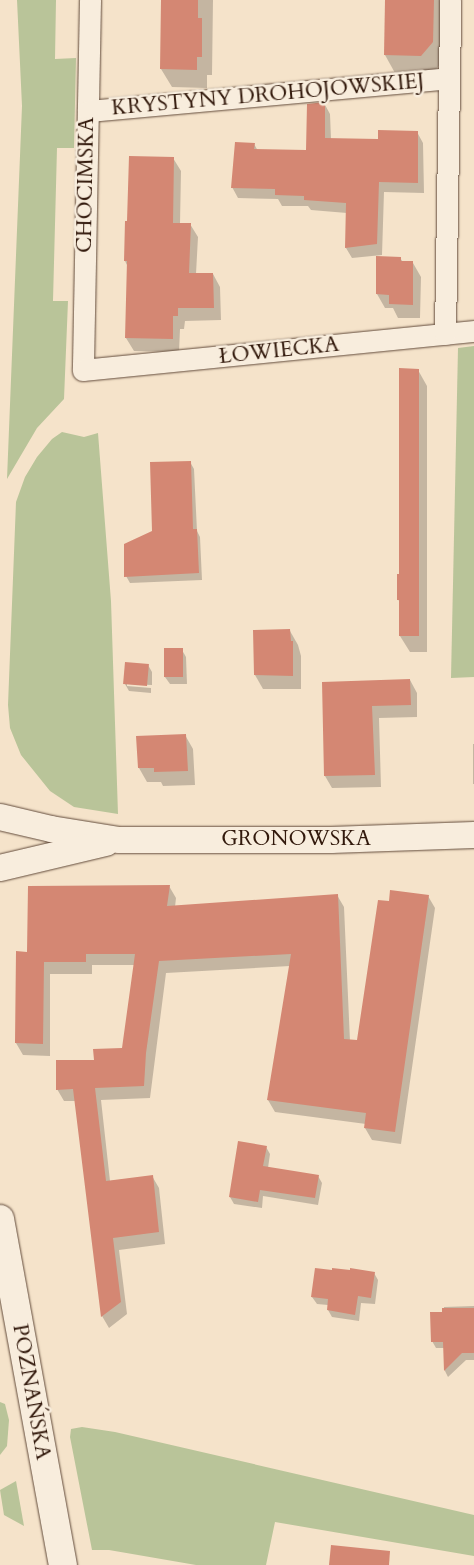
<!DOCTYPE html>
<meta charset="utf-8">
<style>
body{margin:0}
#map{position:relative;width:474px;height:1565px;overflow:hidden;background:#f5e3ca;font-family:Cardo,serif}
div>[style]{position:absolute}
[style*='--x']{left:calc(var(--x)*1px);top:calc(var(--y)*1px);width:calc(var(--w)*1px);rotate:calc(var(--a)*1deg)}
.green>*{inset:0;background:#b9c499}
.shadow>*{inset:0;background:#0003;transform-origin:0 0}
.building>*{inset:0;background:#d48773;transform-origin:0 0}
.roads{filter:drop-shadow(0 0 1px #634c3c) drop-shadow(0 0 1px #634c3c)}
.minor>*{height:21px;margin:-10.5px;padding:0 10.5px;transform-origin:10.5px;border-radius:10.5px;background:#f8eddd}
.tertiary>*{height:26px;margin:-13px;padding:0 13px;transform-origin:13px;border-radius:13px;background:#f8eddd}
.secondary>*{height:28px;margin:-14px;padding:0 14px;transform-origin:14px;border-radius:14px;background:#f8eddd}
span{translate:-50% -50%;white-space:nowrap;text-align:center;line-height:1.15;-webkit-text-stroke:5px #f8eddd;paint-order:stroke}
.street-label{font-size:21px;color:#32190c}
</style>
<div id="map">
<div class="green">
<i style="clip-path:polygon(17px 0,56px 0,55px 59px,76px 58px,74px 148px,57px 148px,53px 301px,68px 301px,64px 399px,37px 428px,7px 479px,22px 106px)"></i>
<i style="clip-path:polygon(474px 346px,474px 677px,451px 678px,458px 348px)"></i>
<i style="clip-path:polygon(62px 432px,84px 437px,98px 433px,111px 601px,118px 814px,74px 807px,50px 791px,21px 755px,10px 728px,8px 705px,16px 502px,25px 477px,37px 457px,52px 439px)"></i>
<i style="clip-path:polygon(0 1402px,5px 1404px,9px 1420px,7px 1446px,0 1455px)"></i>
<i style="clip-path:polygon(82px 1427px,115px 1432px,474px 1515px,474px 1556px,275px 1522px,266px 1565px,196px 1565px,109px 1550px,92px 1550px,70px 1437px,71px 1429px)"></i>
<i style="clip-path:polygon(16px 1481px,24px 1526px,4px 1515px,0 1490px)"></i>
</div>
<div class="shadow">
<i style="clip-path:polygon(162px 0,213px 0,212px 75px,207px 75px,207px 88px,172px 87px,161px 69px)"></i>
<i style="clip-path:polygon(386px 0,445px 0,443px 61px,432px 74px,395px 73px,385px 55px)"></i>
<i style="clip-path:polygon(324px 103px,330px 114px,331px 139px,379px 140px,417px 132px,423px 143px,424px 193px,384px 192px,382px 255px,352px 258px,346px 248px,347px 213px,311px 210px,308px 206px,282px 206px,278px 199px,238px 198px,232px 187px,254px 144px,258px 151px,308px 152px)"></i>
<i style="clip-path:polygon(173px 158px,181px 171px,180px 224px,190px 224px,198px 237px,196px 274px,213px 274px,220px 287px,221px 320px,185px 321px,184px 329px,180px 329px,179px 352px,134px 351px,126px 338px,128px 267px,125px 261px)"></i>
<i style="clip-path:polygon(400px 258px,403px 262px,413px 263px,421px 277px,420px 318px,398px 318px,393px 308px,385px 308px,377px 294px)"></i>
<i style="clip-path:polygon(418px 370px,427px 386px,427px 652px,410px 652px,400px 636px,400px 603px,398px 599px)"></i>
<i style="clip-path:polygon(190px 462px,194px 469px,197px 531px,200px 537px,202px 580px,130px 583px,126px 576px,154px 532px)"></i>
<i style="clip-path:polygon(290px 631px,298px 645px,301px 656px,301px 689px,263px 689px,255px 675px)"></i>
<i style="clip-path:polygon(182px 650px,186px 657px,187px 684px,170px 684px,165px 677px)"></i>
<i style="clip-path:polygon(126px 664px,148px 665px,152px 672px,152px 685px,127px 684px,127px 686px,151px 688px,151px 693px,129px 691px,125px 684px)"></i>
<i style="clip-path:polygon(410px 680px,417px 693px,417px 717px,379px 718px,381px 787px,332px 788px,325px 776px,323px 683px)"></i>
<i style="clip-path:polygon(185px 735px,193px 749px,195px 785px,163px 786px,161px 782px,147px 782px,139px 768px)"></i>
<i style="left:473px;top:744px;width:1px;height:40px"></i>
<i style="clip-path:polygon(169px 886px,176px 898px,175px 907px,337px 895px,344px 907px,350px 1041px,359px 1041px,390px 903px,428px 896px,435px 908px,401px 1144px,372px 1140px,365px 1128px,366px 1124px,275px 1112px,268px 1100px,290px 966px,166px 973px,150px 1098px,101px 1100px,110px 1181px,152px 1176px,159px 1188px,165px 1244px,119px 1250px,127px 1314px,109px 1328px,102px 1316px,76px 1101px,64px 1101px,57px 1089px,95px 1061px,123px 1049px,135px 965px,92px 965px,92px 974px,50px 974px,50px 1056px,23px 1055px,16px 1043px,28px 953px)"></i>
<i style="clip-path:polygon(266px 1147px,270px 1154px,268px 1168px,318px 1176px,322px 1183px,318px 1205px,263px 1196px,262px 1208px,234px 1204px,230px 1197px)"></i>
<i style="clip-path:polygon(374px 1273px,378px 1280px,375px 1304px,361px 1303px,359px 1321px,332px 1317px,328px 1310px,328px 1305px,317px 1304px,312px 1297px)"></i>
<i style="clip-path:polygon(474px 1306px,474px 1360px,466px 1360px,448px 1377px,445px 1371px,444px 1348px,436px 1348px,432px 1341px,444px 1313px,444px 1307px)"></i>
</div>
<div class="building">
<i style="clip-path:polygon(161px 0,198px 0,198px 18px,202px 18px,202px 57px,197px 57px,197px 70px,160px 69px)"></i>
<i style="clip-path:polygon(385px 0,434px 0,433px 42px,421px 56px,384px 55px)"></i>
<i style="clip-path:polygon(325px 102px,325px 138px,378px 139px,378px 130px,418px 131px,418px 183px,379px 182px,377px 244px,345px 248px,346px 203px,304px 200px,304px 196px,275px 195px,275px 189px,231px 188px,235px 142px,255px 143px,254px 149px,306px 150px,307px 104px)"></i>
<i style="clip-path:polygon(129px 156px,174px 157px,173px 223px,191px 223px,189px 273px,213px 273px,214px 308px,178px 308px,178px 316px,173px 316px,173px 339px,125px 338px,127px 261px,124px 261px,125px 221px,127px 221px)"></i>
<i style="clip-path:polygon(376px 256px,401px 257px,401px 261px,413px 261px,413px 305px,389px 304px,389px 295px,376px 294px)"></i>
<i style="clip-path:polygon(399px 368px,419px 369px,419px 636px,399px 636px,399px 600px,397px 600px,397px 574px,399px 574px)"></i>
<i style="clip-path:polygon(191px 461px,193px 529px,197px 529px,199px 573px,124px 577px,124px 544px,152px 531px,150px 462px)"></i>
<i style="clip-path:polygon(290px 629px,291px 641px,293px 641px,293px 676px,254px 675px,253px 630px)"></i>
<i style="left:183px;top:648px;width:29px;height:19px;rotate:90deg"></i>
<i style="left:125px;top:662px;width:24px;height:22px;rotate:5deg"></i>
<i style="clip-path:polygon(410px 679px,411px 705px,372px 706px,375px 775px,324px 776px,322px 682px)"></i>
<i style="clip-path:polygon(186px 734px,188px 771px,154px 772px,154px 768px,138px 768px,136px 736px)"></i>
<i style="clip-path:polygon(170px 885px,167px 906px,338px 894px,344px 1039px,357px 1040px,378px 900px,389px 901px,390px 890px,429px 895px,395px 1132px,364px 1128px,366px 1113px,267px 1100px,291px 954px,159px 961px,146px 1053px,144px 1086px,95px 1088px,106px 1181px,153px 1175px,159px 1232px,113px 1238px,121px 1302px,101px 1317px,73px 1089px,56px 1090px,56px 1060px,94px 1060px,93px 1049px,122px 1048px,135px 954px,86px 954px,86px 962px,44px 962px,43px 1044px,15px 1043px,16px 951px,27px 952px,28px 886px)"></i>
<i style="clip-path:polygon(238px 1141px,267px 1146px,263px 1166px,319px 1175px,315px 1198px,260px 1190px,258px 1202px,229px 1197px)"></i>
<i style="clip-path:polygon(315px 1268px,332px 1270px,332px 1268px,350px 1270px,350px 1268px,375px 1272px,371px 1298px,358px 1296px,355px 1315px,327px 1310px,328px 1299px,311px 1297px)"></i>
<i style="clip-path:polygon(442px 1308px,474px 1308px,474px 1353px,462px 1353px,444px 1371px,443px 1342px,431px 1342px,430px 1312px,442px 1312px)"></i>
<i style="clip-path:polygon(331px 1545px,390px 1551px,389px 1565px,329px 1565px)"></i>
</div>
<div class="roads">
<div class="minor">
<i style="--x:90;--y:0;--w:370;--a:91.1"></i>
<i style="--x:83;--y:370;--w:393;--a:-5.7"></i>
<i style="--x:88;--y:111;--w:362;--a:-5.2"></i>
<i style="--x:445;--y:334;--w:334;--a:-89.1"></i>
</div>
<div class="tertiary">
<i style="--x:0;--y:817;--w:52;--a:13.2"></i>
<i style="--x:51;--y:829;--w:69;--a:9.2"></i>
<i style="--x:119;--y:840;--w:212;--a:0"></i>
<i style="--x:331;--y:840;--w:143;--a:-2"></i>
<i style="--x:0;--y:868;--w:109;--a:-13.3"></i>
</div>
<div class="secondary">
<i style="--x:0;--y:1219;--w:352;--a:79.7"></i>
</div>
</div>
<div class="street-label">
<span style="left:268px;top:95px;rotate:-5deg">KRYSTYNY DROHOJOWSKIEJ</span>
<span style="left:86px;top:185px;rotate:-89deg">CHOCIMSKA</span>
<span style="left:279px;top:351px;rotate:-6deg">ŁOWIECKA</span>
<span style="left:296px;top:839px">GRONOWSKA</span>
<span style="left:31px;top:1392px;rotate:80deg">POZNAŃSKA</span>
</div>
</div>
